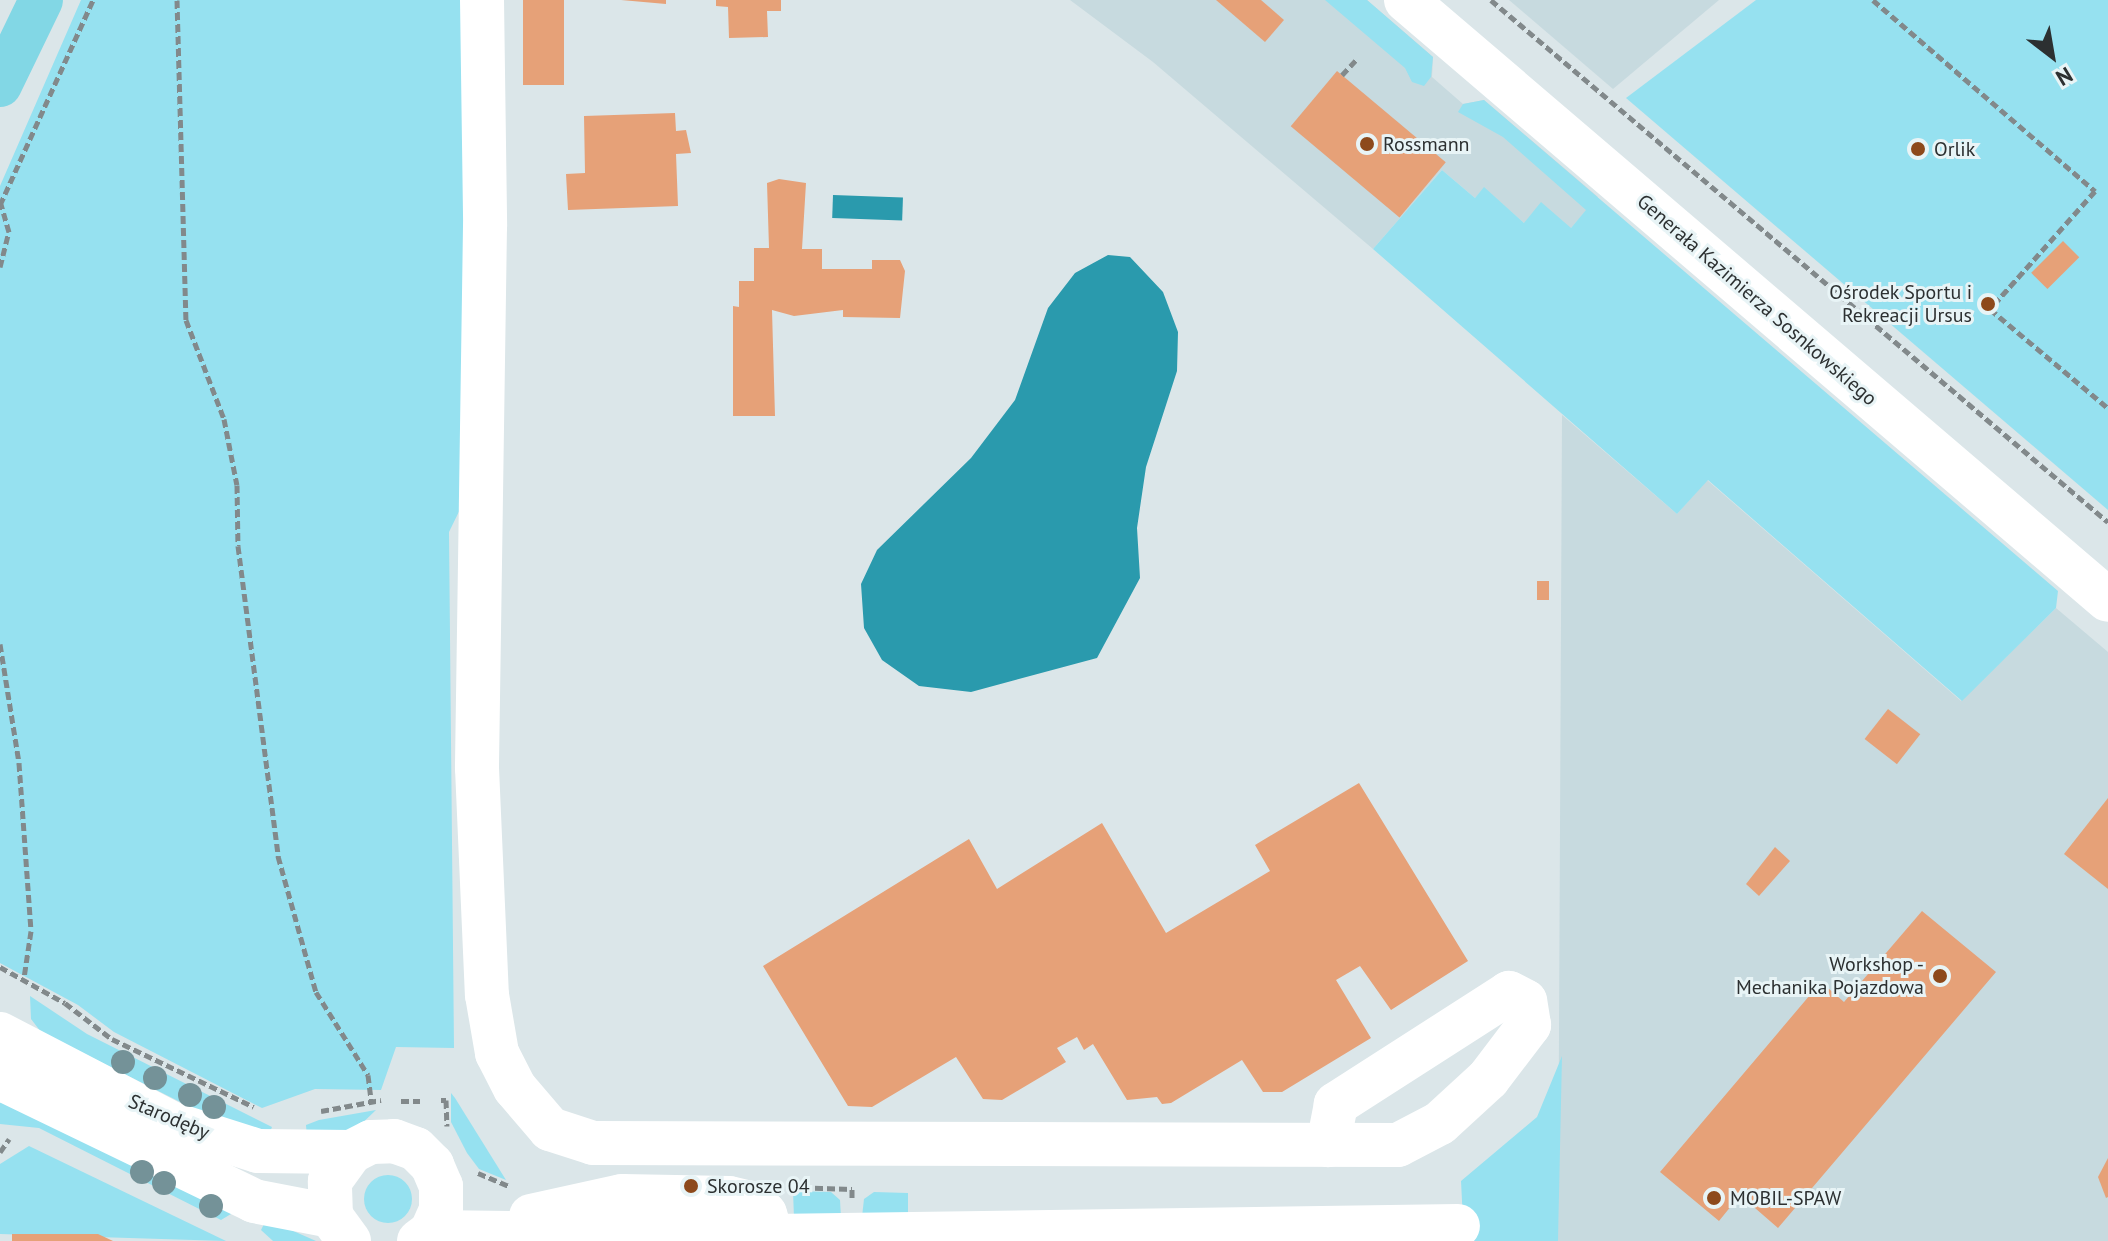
<!DOCTYPE html>
<meta charset="utf-8">
<style>
body{margin:0}
#map{position:relative;width:2108px;height:1241px;overflow:hidden;background:#dbe6e9;font-family:"PT Sans",sans-serif}
div>[style]{position:absolute}
[style*='--x']{left:calc(var(--x)*1px);top:calc(var(--y)*1px);width:calc(var(--w)*1px);rotate:calc(var(--a)*1deg)}
.built>*{inset:0;background:#c7dadf}
.green>*{inset:0;background:#96e1f0}
.round{border-radius:50%}
.water>*{inset:0;background:#2a9aad;transform-origin:0 0}
.building>*{inset:0;background:#e6a178;transform-origin:0 0}
.path>*{height:5px;margin-top:-2.5px;transform-origin:0;background:repeating-linear-gradient(90deg,#82898b 0 8px,transparent 0 12px)}
.minor>*{height:44px;margin:-22px;padding:0 22px;transform-origin:22px;border-radius:22px;background:#fff}
.major>*{height:44px;margin:-22px;padding:0 22px;transform-origin:22px;border-radius:22px;background:#82d7e5}
.trees>*{width:24px;height:24px;margin:-12px;border-radius:50%;background:#749298}
.dots>*{width:22px;height:22px;translate:-50% -50%;box-sizing:border-box;border:4px solid #e8f4f6;border-radius:50%}
span{translate:-50% -50%;white-space:nowrap;text-align:center;line-height:1.15;-webkit-text-stroke:6px #e8f4f6;paint-order:stroke}
.poi-label{font-size:20px;color:#2c3031}
.left{translate:0 -50%;text-align:left}
.right{translate:-100% -50%;text-align:right}
.street-label{font-size:20px;color:#2c3031}
.north{position:absolute;left:2012px;top:16px;width:80px;height:80px;-webkit-text-stroke:6px #e8f4f6;paint-order:stroke;rotate:149deg;font-size:22px;font-weight:700;line-height:32px;text-align:center;color:#2c3031}
.north::after{content:'';display:block;margin:auto;width:28px;height:36px;background:#2c3031;clip-path:polygon(50% 0,100% 100%,50% 72%,0 100%)}
</style>
<div id="map">
<div class="built">
<i style="clip-path:polygon(1070px 0,1367px 0,1433px 57px,1432px 77px,1463px 104px,1484px 100px,1598px 197px,1571px 228px,1524px 223px,1484px 188px,1475px 198px,1442px 170px,1373px 249px,1153px 62px)"></i>
<i style="clip-path:polygon(1509px 0,1719px 0,1613px 89px)"></i>
<i style="clip-path:polygon(1562px 415px,1677px 514px,1707px 480px,1961px 701px,2056px 608px,2108px 652px,2108px 1241px,1558px 1241px)"></i>
</div>
<div class="green">
<i style="clip-path:polygon(81px 0,465px 0,470px 489px,449px 532px,454px 1048px,396px 1047px,381px 1090px,315px 1089px,262px 1108px,114px 1032px,78px 1005px,0 963px,0 186px)"></i>
<i style="clip-path:polygon(1325px 0,1367px 0,1433px 57px,1431px 77px,1424px 86px,1412px 82px,1405px 68px)"></i>
<i style="clip-path:polygon(1756px 0,2108px 0,2108px 510px,1626px 98px)"></i>
<i style="clip-path:polygon(1484px 100px,2058px 591px,2056px 608px,1962px 701px,1708px 480px,1677px 514px,1373px 249px,1442px 170px,1475px 198px,1484px 187px,1524px 223px,1541px 202px,1571px 228px,1586px 210px,1503px 137px,1458px 112px,1463px 104px)"></i>
<i style="clip-path:polygon(30px 996px,87px 1034px,272px 1127px,270px 1132px,198px 1111px,41px 1032px,31px 1019px)"></i>
<i style="clip-path:polygon(1562px 1056px,1558px 1241px,1464px 1241px,1461px 1181px,1537px 1117px)"></i>
<i style="clip-path:polygon(451px 1093px,455px 1098px,506px 1180px,479px 1169px,467px 1153px,451px 1122px)"></i>
<i style="clip-path:polygon(6px 1099px,236px 1211px,221px 1220px,39px 1128px,0 1124px,0 1103px)"></i>
<i style="clip-path:polygon(376px 1110px,351px 1134px,307px 1138px,306px 1125px,319px 1120px)"></i>
<i style="clip-path:polygon(29px 1146px,226px 1241px,0 1234px,0 1164px)"></i>
<i class="round" style="left:364px;top:1175px;width:48px;height:48px"></i>
<i style="clip-path:polygon(793px 1191px,831px 1192px,840px 1200px,841px 1218px,794px 1218px)"></i>
<i style="clip-path:polygon(874px 1192px,908px 1193px,908px 1218px,862px 1217px,864px 1199px)"></i>
<i style="clip-path:polygon(265px 1222px,291px 1230px,316px 1241px,273px 1241px,261px 1230px)"></i>
</div>
<div class="water">
<i style="left:833px;top:195px;width:70px;height:23px;rotate:2deg"></i>
<i style="clip-path:polygon(1108px 255px,1130px 257px,1163px 292px,1178px 332px,1177px 371px,1146px 467px,1137px 528px,1140px 578px,1097px 658px,971px 692px,919px 686px,882px 660px,864px 628px,861px 584px,877px 550px,971px 458px,1015px 400px,1048px 308px,1075px 273px)"></i>
</div>
<div class="building">
<i style="left:523px;top:0;width:41px;height:85px"></i>
<i style="clip-path:polygon(621px 0,666px 0,666px 4px)"></i>
<i style="clip-path:polygon(716px 0,781px 0,781px 11px,767px 11px,768px 37px,729px 38px,728px 7px,716px 6px)"></i>
<i style="clip-path:polygon(1216px 0,1261px 0,1284px 20px,1265px 42px)"></i>
<i style="left:1337px;top:71px;width:142px;height:72px;rotate:40deg"></i>
<i style="clip-path:polygon(675px 113px,676px 131px,686px 130px,691px 153px,676px 154px,678px 206px,568px 210px,566px 174px,585px 173px,584px 116px)"></i>
<i style="clip-path:polygon(779px 179px,806px 183px,802px 249px,822px 249px,822px 269px,872px 269px,872px 260px,900px 260px,905px 271px,900px 318px,843px 317px,843px 310px,794px 316px,772px 310px,775px 416px,733px 416px,733px 306px,739px 307px,739px 281px,754px 281px,754px 248px,769px 248px,767px 183px)"></i>
<i style="left:2063px;top:241px;width:23px;height:45px;rotate:45deg"></i>
<i style="left:1537px;top:581px;width:12px;height:19px"></i>
<i style="left:1888px;top:709px;width:41px;height:38px;rotate:38deg"></i>
<i style="clip-path:polygon(1359px 783px,1468px 961px,1391px 1010px,1360px 966px,1336px 980px,1371px 1038px,1282px 1092px,1263px 1092px,1242px 1060px,1171px 1103px,1162px 1104px,1157px 1097px,1127px 1100px,1093px 1044px,1084px 1050px,1077px 1037px,1057px 1048px,1066px 1062px,1002px 1100px,983px 1099px,956px 1057px,872px 1107px,848px 1106px,763px 966px,969px 839px,997px 889px,1102px 823px,1166px 933px,1270px 871px,1255px 845px)"></i>
<i style="clip-path:polygon(2108px 798px,2108px 889px,2064px 854px)"></i>
<i style="clip-path:polygon(1775px 847px,1790px 861px,1759px 896px,1746px 884px)"></i>
<i style="clip-path:polygon(1922px 911px,1996px 972px,1778px 1228px,1740px 1195px,1719px 1221px,1660px 1172px,1821px 982px,1844px 1002px)"></i>
<i style="clip-path:polygon(2108px 1158px,2108px 1197px,2106px 1198px,2098px 1177px)"></i>
<i style="clip-path:polygon(12px 1234px,98px 1234px,113px 1241px,12px 1241px)"></i>
</div>
<div class="path">
<i style="--x:177;--y:0;--w:320;--a:88.4"></i>
<i style="--x:186;--y:320;--w:106;--a:69"></i>
<i style="--x:224;--y:419;--w:67;--a:78.9"></i>
<i style="--x:237;--y:485;--w:61;--a:89.1"></i>
<i style="--x:238;--y:546;--w:313;--a:82.6"></i>
<i style="--x:278;--y:856;--w:141;--a:74.4"></i>
<i style="--x:316;--y:992;--w:98;--a:57.9"></i>
<i style="--x:368;--y:1075;--w:25;--a:83"></i>
<i style="--x:1491;--y:0;--w:808;--a:40.23"></i>
<i style="--x:1873;--y:0;--w:293;--a:40.7"></i>
<i style="--x:2095;--y:191;--w:158;--a:131.7"></i>
<i style="--x:1990;--y:309;--w:154;--a:40"></i>
<i style="--x:1342;--y:75;--w:22;--a:-47"></i>
<i style="--x:0;--y:205;--w:225;--a:-65.6"></i>
<i style="--x:0;--y:267;--w:36;--a:-76"></i>
<i style="--x:9;--y:232;--w:29;--a:-106"></i>
<i style="--x:0;--y:644;--w:121;--a:80.9"></i>
<i style="--x:19;--y:763;--w:168;--a:85.9"></i>
<i style="--x:31;--y:931;--w:48;--a:98.5"></i>
<i style="--x:0;--y:967;--w:74;--a:29"></i>
<i style="--x:65;--y:1003;--w:59;--a:37.5"></i>
<i style="--x:112;--y:1039;--w:157;--a:25.6"></i>
<i style="--x:441;--y:1100;--w:5;--a:0"></i>
<i style="--x:446;--y:1100;--w:26;--a:88"></i>
<i style="--x:401;--y:1101;--w:19;--a:0"></i>
<i style="--x:321;--y:1111;--w:61;--a:-10.4"></i>
<i style="--x:0;--y:1152;--w:16;--a:-55"></i>
<i style="--x:478;--y:1173;--w:34;--a:23"></i>
<i style="--x:791;--y:1187;--w:61;--a:1.9"></i>
<i style="--x:852;--y:1189;--w:9;--a:90"></i>
</div>
<div class="minor">
<i style="--x:482;--y:0;--w:226;--a:89.2"></i>
<i style="--x:485;--y:226;--w:542;--a:90.85"></i>
<i style="--x:477;--y:768;--w:227;--a:87.5"></i>
<i style="--x:487;--y:995;--w:59;--a:80.2"></i>
<i style="--x:497;--y:1053;--w:39;--a:63"></i>
<i style="--x:515;--y:1088;--w:54;--a:49.5"></i>
<i style="--x:550;--y:1129;--w:45;--a:18"></i>
<i style="--x:593;--y:1143;--w:805;--a:0.14"></i>
<i style="--x:1398;--y:1145;--w:47;--a:-27.6"></i>
<i style="--x:1440;--y:1123;--w:65;--a:-42.5"></i>
<i style="--x:1488;--y:1079;--w:68;--a:-52.8"></i>
<i style="--x:1529;--y:1025;--w:24;--a:-99"></i>
<i style="--x:1525;--y:1001;--w:18;--a:-153"></i>
<i style="--x:1509;--y:993;--w:206;--a:147.3"></i>
<i style="--x:1336;--y:1104;--w:42;--a:101"></i>
<i style="--x:1406;--y:0;--w:923;--a:40.52"></i>
<i style="--x:0;--y:1034;--w:195;--a:27.5"></i>
<i style="--x:173;--y:1124;--w:89;--a:17.6"></i>
<i style="--x:258;--y:1151;--w:93;--a:0.6"></i>
<i style="--x:0;--y:1078;--w:282;--a:25.8"></i>
<i style="--x:254;--y:1201;--w:78;--a:11"></i>
<i style="--x:531;--y:1216;--w:93;--a:-12.4"></i>
<i style="--x:622;--y:1196;--w:107;--a:1.1"></i>
<i style="--x:729;--y:1198;--w:27;--a:13"></i>
<i style="--x:755;--y:1204;--w:14;--a:45"></i>
<i style="--x:765;--y:1214;--w:28;--a:73"></i>
<i style="--x:431;--y:1232;--w:341;--a:0.7"></i>
<i style="--x:772;--y:1236;--w:686;--a:-0.84"></i>
<i style="--x:349;--y:1241;--w:31;--a:-126"></i>
<i style="--x:331;--y:1216;--w:35;--a:-92"></i>
<i style="--x:330;--y:1181;--w:36;--a:-54"></i>
<i style="--x:351;--y:1152;--w:22;--a:-27"></i>
<i style="--x:371;--y:1142;--w:23;--a:-2"></i>
<i style="--x:394;--y:1141;--w:23;--a:20"></i>
<i style="--x:416;--y:1149;--w:23;--a:45"></i>
<i style="--x:432;--y:1165;--w:23;--a:67"></i>
<i style="--x:441;--y:1186;--w:24;--a:90"></i>
<i style="--x:441;--y:1210;--w:24;--a:114"></i>
<i style="--x:431;--y:1232;--w:15;--a:143"></i>
</div>
<div class="major">
<i style="--x:0;--y:85;--w:94;--a:-64.2"></i>
</div>
<div class="trees">
<i style="left:123px;top:1062px"></i>
<i style="left:155px;top:1078px"></i>
<i style="left:190px;top:1095px"></i>
<i style="left:214px;top:1107px"></i>
<i style="left:142px;top:1172px"></i>
<i style="left:164px;top:1183px"></i>
<i style="left:211px;top:1206px"></i>
</div>
<div class="dots">
<i style="left:1367px;top:144px;background:#8d491b"></i>
<i style="left:1918px;top:149px;background:#8d491b"></i>
<i style="left:1988px;top:304px;background:#8d491b"></i>
<i style="left:1940px;top:976px;background:#8d491b"></i>
<i style="left:691px;top:1186px;background:#8d491b"></i>
<i style="left:1714px;top:1198px;background:#8d491b"></i>
</div>
<div class="poi-label">
<span class="left" style="left:1383px;top:144px">Rossmann</span>
<span class="left" style="left:1934px;top:149px">Orlik</span>
<span class="right" style="left:1972px;top:304px">Ośrodek Sportu i<br>Rekreacji Ursus</span>
<span class="right" style="left:1924px;top:976px">Workshop -<br>Mechanika Pojazdowa</span>
<span class="left" style="left:707px;top:1186px">Skorosze 04</span>
<span class="left" style="left:1730px;top:1198px">MOBIL-SPAW</span>
</div>
<div class="street-label">
<span style="left:1757px;top:300px;rotate:41deg">Generała Kazimierza Sosnkowskiego</span>
<span style="left:169px;top:1117px;rotate:23deg">Starodęby</span>
</div>
<div class="north">N</div>
</div>
